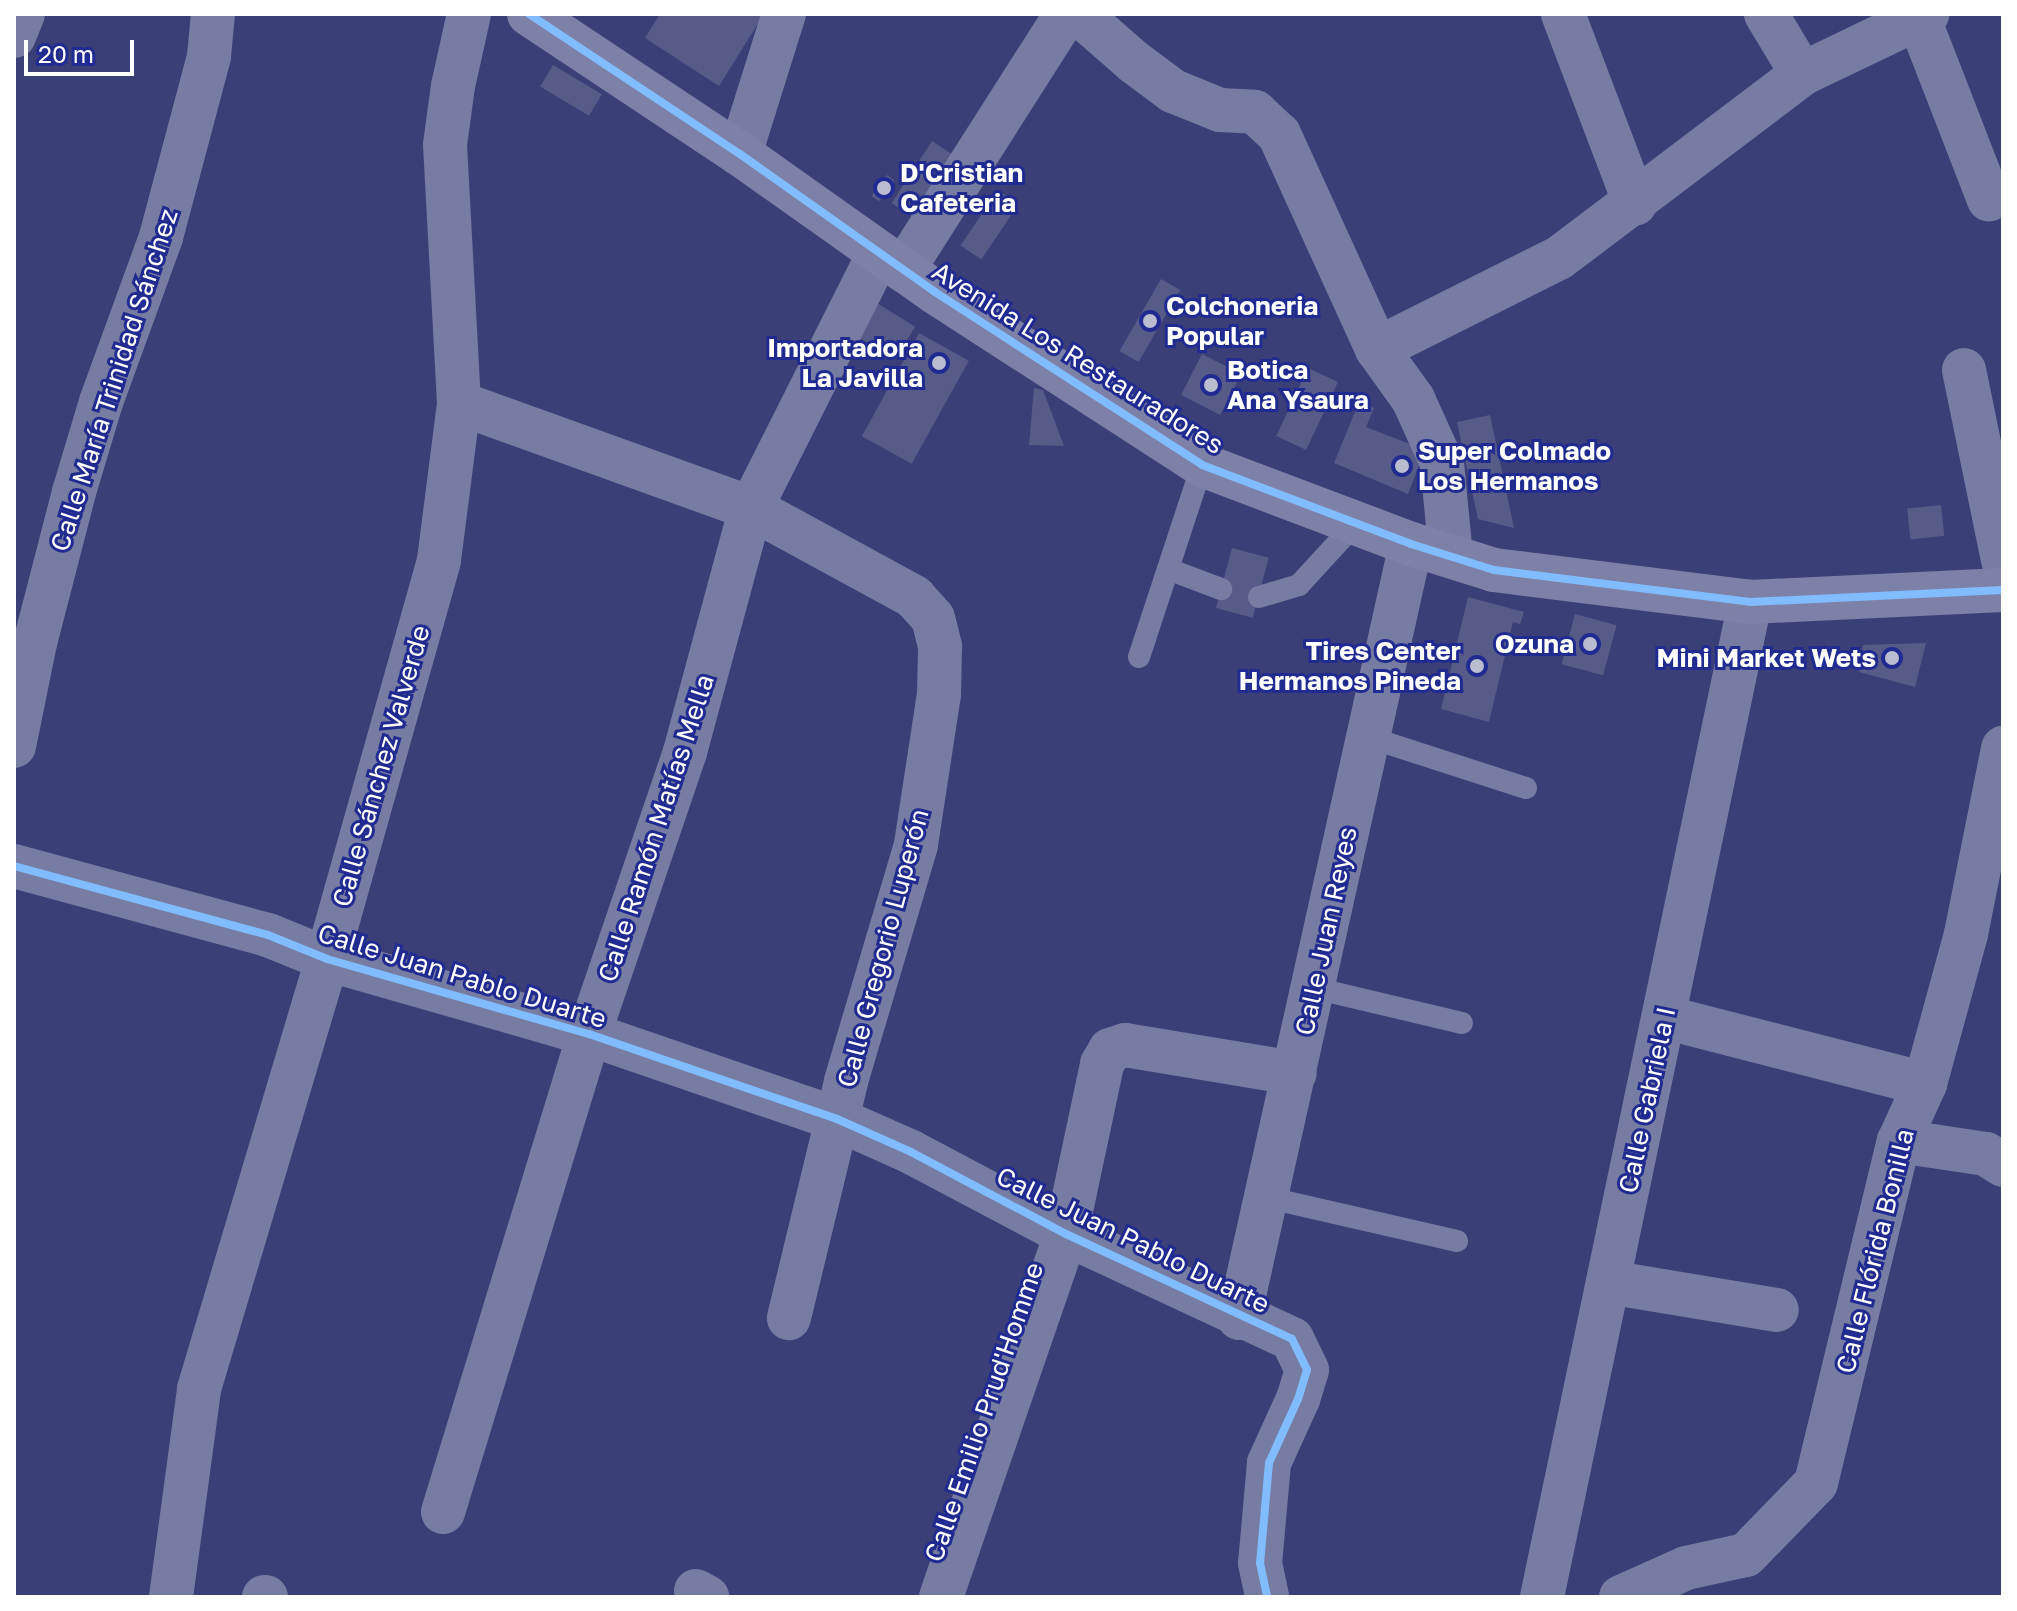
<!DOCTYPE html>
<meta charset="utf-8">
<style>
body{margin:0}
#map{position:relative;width:2017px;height:1611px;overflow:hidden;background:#3a4077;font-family:"Golos Text",sans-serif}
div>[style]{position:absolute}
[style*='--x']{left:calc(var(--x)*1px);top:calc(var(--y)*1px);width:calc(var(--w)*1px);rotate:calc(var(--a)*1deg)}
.building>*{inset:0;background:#565b88;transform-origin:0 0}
.lane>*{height:22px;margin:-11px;padding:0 11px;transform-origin:11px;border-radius:11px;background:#767ca2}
.street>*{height:44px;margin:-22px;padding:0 22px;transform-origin:22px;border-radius:22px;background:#767ca2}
.secondary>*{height:44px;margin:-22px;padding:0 22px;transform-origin:22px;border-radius:22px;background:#7e81a7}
.cycleway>*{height:8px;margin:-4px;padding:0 4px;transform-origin:4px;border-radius:4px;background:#80bcff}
.dots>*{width:22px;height:22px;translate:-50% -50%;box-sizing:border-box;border:4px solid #202b91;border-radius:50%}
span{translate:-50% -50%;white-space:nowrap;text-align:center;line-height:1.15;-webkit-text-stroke:6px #202b91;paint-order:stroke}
.poi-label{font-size:26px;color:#fff;font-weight:700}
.left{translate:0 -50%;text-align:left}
.right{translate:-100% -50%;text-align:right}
.street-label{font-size:26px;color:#fff}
.frame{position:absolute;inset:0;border:16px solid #fff;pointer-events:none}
.scale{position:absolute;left:24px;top:40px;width:110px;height:36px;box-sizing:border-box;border:4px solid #fff;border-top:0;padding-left:10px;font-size:24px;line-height:28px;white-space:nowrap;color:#fff;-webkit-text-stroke:6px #202b91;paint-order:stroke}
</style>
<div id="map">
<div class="building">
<div style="clip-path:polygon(660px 14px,764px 14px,719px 86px,645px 38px)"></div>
<div style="left:553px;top:65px;width:57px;height:25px;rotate:31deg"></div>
<div style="left:932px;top:141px;width:31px;height:74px;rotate:33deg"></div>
<div style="left:887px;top:175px;width:9px;height:26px;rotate:36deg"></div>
<div style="left:998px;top:190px;width:25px;height:67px;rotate:34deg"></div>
<div style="left:1161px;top:279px;width:22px;height:83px;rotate:30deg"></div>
<div style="left:877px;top:303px;width:45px;height:39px;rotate:32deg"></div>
<div style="left:919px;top:333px;width:57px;height:118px;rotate:29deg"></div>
<div style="left:1202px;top:354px;width:44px;height:46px;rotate:27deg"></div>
<div style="left:1308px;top:368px;width:33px;height:75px;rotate:25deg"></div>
<div style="clip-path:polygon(1034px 388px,1043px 390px,1064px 446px,1029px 445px)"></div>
<div style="clip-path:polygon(1359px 402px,1374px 408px,1366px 427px,1425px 450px,1408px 494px,1334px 463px)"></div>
<div style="clip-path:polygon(1490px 415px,1514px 528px,1478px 519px,1457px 422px)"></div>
<div style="left:1941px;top:505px;width:31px;height:34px;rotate:84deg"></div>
<div style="left:1232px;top:548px;width:38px;height:62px;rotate:15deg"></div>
<div style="clip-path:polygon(1468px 597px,1524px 612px,1520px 624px,1513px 622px,1489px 722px,1441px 709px)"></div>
<div style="left:1575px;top:614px;width:43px;height:52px;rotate:15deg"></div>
<div style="clip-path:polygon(1926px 643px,1915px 687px,1859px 672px,1863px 645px)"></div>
</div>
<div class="lane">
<div style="--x:1168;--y:569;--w:57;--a:20.7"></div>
<div style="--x:1259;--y:597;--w:42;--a:-16.7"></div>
<div style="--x:1299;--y:585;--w:84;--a:-47.4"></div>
<div style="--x:1139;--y:657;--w:202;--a:-71.8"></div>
<div style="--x:1368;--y:737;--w:166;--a:17.9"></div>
<div style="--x:1314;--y:988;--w:152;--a:13.3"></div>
<div style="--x:1265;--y:1197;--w:197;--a:12.9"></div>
</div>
<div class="street">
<div style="--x:1079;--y:14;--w:73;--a:41.1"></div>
<div style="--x:1134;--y:62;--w:49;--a:36.6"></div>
<div style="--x:1173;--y:91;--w:51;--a:22"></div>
<div style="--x:1220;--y:110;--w:35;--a:3"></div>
<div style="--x:1255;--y:112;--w:33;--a:43"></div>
<div style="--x:1279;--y:134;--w:236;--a:65.5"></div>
<div style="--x:1377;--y:349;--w:62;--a:54.2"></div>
<div style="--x:1413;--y:399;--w:70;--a:65.6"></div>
<div style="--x:1442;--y:463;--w:93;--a:84.5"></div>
<div style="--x:1563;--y:14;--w:203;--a:69.2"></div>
<div style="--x:1766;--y:14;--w:70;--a:59"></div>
<div style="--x:1917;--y:14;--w:199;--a:68.8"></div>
<div style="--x:14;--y:36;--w:24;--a:-68"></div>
<div style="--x:740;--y:154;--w:147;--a:-72.6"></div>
<div style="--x:903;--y:270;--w:303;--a:-57.5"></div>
<div style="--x:1377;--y:349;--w:203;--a:-26.6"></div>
<div style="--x:1559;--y:258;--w:305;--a:-37.1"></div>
<div style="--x:1802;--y:74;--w:139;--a:-25.6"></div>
<div style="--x:1964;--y:370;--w:194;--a:78.4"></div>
<div style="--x:459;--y:403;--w:310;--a:19.8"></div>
<div style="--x:751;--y:508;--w:186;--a:28.6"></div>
<div style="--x:914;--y:597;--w:28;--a:48"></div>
<div style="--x:933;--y:618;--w:30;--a:76"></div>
<div style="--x:940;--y:647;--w:47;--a:91.2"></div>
<div style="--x:939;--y:694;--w:153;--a:98.7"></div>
<div style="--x:916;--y:845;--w:247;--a:106.5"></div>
<div style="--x:846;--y:1082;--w:243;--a:103.6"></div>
<div style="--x:14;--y:746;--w:105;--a:-78.5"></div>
<div style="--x:35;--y:643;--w:156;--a:-75.5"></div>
<div style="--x:74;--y:492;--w:94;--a:-73.3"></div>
<div style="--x:101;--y:402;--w:176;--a:-70"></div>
<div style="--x:161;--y:237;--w:187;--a:-75.1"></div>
<div style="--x:209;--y:56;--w:42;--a:-84.6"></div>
<div style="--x:14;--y:866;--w:263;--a:15.2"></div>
<div style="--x:268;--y:935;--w:64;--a:22.1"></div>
<div style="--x:327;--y:959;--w:273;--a:16"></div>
<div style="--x:589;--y:1034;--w:262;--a:18.9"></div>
<div style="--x:837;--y:1119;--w:81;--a:24"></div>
<div style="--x:911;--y:1152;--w:175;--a:27.9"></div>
<div style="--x:1066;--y:1234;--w:249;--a:24.9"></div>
<div style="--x:1292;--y:1339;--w:34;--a:64"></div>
<div style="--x:1307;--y:1370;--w:30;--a:107"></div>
<div style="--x:1298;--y:1399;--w:70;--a:114.4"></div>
<div style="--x:1269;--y:1463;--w:100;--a:95.1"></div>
<div style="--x:1260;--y:1563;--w:35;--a:78"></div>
<div style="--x:1664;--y:1017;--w:269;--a:14.4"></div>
<div style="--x:1899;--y:1141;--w:88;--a:8.5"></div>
<div style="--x:1986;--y:1154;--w:20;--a:33"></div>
<div style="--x:1608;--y:1282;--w:171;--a:9.4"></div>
<div style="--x:1239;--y:1318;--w:793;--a:-77.47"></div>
<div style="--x:443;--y:1512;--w:500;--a:-73"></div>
<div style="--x:589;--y:1034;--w:298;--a:-71.2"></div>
<div style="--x:685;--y:752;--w:253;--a:-74.9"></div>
<div style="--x:751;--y:508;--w:285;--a:-63.3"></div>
<div style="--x:696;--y:1591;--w:13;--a:29"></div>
<div style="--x:171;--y:1597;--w:210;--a:-82.3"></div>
<div style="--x:199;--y:1389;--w:449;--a:-73.4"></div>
<div style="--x:327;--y:959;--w:414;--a:-74.3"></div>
<div style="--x:439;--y:560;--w:158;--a:-82.7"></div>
<div style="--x:459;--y:403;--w:258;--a:-93.1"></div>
<div style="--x:445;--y:145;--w:60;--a:-82.3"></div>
<div style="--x:453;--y:86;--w:74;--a:-77.5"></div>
<div style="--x:264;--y:1597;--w:2;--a:0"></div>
<div style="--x:941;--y:1597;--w:384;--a:-71"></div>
<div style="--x:1066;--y:1234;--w:174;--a:-78"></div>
<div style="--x:1102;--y:1064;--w:16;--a:-60"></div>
<div style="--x:1110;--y:1050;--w:16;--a:-18"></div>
<div style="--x:1125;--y:1045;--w:172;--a:9.4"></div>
<div style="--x:1542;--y:1597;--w:1017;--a:-78.19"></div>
<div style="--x:1621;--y:1597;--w:71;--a:-24"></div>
<div style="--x:1686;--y:1568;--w:61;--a:-12.2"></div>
<div style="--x:1746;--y:1555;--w:100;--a:-45.8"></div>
<div style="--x:1816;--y:1483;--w:352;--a:-76.4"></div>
<div style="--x:1899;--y:1141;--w:63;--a:-65.5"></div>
<div style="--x:1925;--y:1084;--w:156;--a:-74.7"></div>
<div style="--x:1966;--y:934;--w:190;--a:-78.7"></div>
</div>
<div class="secondary">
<div style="--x:529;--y:14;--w:253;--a:33.6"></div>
<div style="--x:740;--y:154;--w:239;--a:35.3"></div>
<div style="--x:935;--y:292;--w:318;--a:32.9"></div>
<div style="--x:1202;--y:465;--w:223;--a:20.7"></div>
<div style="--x:1411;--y:544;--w:87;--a:17.4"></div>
<div style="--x:1494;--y:570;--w:258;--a:7.1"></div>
<div style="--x:1750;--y:602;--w:253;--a:-2.7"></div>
</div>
<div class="cycleway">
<div style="--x:529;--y:14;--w:253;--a:33.6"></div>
<div style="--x:740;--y:154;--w:239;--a:35.3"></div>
<div style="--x:935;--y:292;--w:318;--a:32.9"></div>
<div style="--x:1202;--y:465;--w:223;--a:20.7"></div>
<div style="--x:1411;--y:544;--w:87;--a:17.4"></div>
<div style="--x:1494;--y:570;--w:258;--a:7.1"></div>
<div style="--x:1750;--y:602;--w:253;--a:-2.7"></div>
<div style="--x:14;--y:866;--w:263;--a:15.2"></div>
<div style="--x:268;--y:935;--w:64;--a:22.1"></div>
<div style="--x:327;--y:959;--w:273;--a:16"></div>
<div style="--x:589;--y:1034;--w:262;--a:18.9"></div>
<div style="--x:837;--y:1119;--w:81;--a:24"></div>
<div style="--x:911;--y:1152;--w:175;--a:27.9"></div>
<div style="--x:1066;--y:1234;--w:249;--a:24.9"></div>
<div style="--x:1292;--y:1339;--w:34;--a:64"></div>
<div style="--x:1307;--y:1370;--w:30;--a:107"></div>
<div style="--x:1298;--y:1399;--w:70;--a:114.4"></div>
<div style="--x:1269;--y:1463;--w:100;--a:95.1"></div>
<div style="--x:1260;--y:1563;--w:35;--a:78"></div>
</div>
<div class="dots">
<div style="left:884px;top:188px;background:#babccf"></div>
<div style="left:1150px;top:321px;background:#babccf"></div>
<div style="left:939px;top:363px;background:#babccf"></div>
<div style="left:1211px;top:385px;background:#babccf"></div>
<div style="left:1402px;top:466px;background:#babccf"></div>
<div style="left:1590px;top:644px;background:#babccf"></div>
<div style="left:1892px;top:658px;background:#babccf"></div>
<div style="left:1477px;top:666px;background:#babccf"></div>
</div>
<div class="poi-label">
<span class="left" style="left:900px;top:188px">D'Cristian<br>Cafeteria</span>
<span class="left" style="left:1166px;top:321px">Colchoneria<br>Popular</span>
<span class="right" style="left:923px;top:363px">Importadora<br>La Javilla</span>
<span class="left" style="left:1227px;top:385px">Botica<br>Ana Ysaura</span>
<span class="left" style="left:1418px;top:466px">Super Colmado<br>Los Hermanos</span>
<span class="right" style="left:1574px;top:644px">Ozuna</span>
<span class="right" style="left:1461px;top:666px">Tires Center<br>Hermanos Pineda</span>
<span class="right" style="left:1876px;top:658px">Mini Market Wets</span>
</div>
<div class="street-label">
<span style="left:1078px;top:358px;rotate:32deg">Avenida Los Restauradores</span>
<span style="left:114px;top:380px;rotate:-72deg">Calle María Trinidad Sánchez</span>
<span style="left:381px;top:766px;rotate:-74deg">Calle Sánchez Valverde</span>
<span style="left:656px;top:828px;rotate:-72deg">Calle Ramón Matías Mella</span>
<span style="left:1326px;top:931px;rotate:-78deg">Calle Juan Reyes</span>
<span style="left:883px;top:948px;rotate:-75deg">Calle Gregorio Luperón</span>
<span style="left:462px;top:976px;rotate:17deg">Calle Juan Pablo Duarte</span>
<span style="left:1647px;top:1100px;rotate:-78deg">Calle Gabriela I</span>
<span style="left:1133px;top:1240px;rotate:26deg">Calle Juan Pablo Duarte</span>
<span style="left:1875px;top:1251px;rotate:-76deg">Calle Flórida Bonilla</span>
<span style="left:984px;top:1412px;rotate:-71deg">Calle Emilio Prud'Homme</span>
</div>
<div class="frame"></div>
<div class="scale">20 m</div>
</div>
